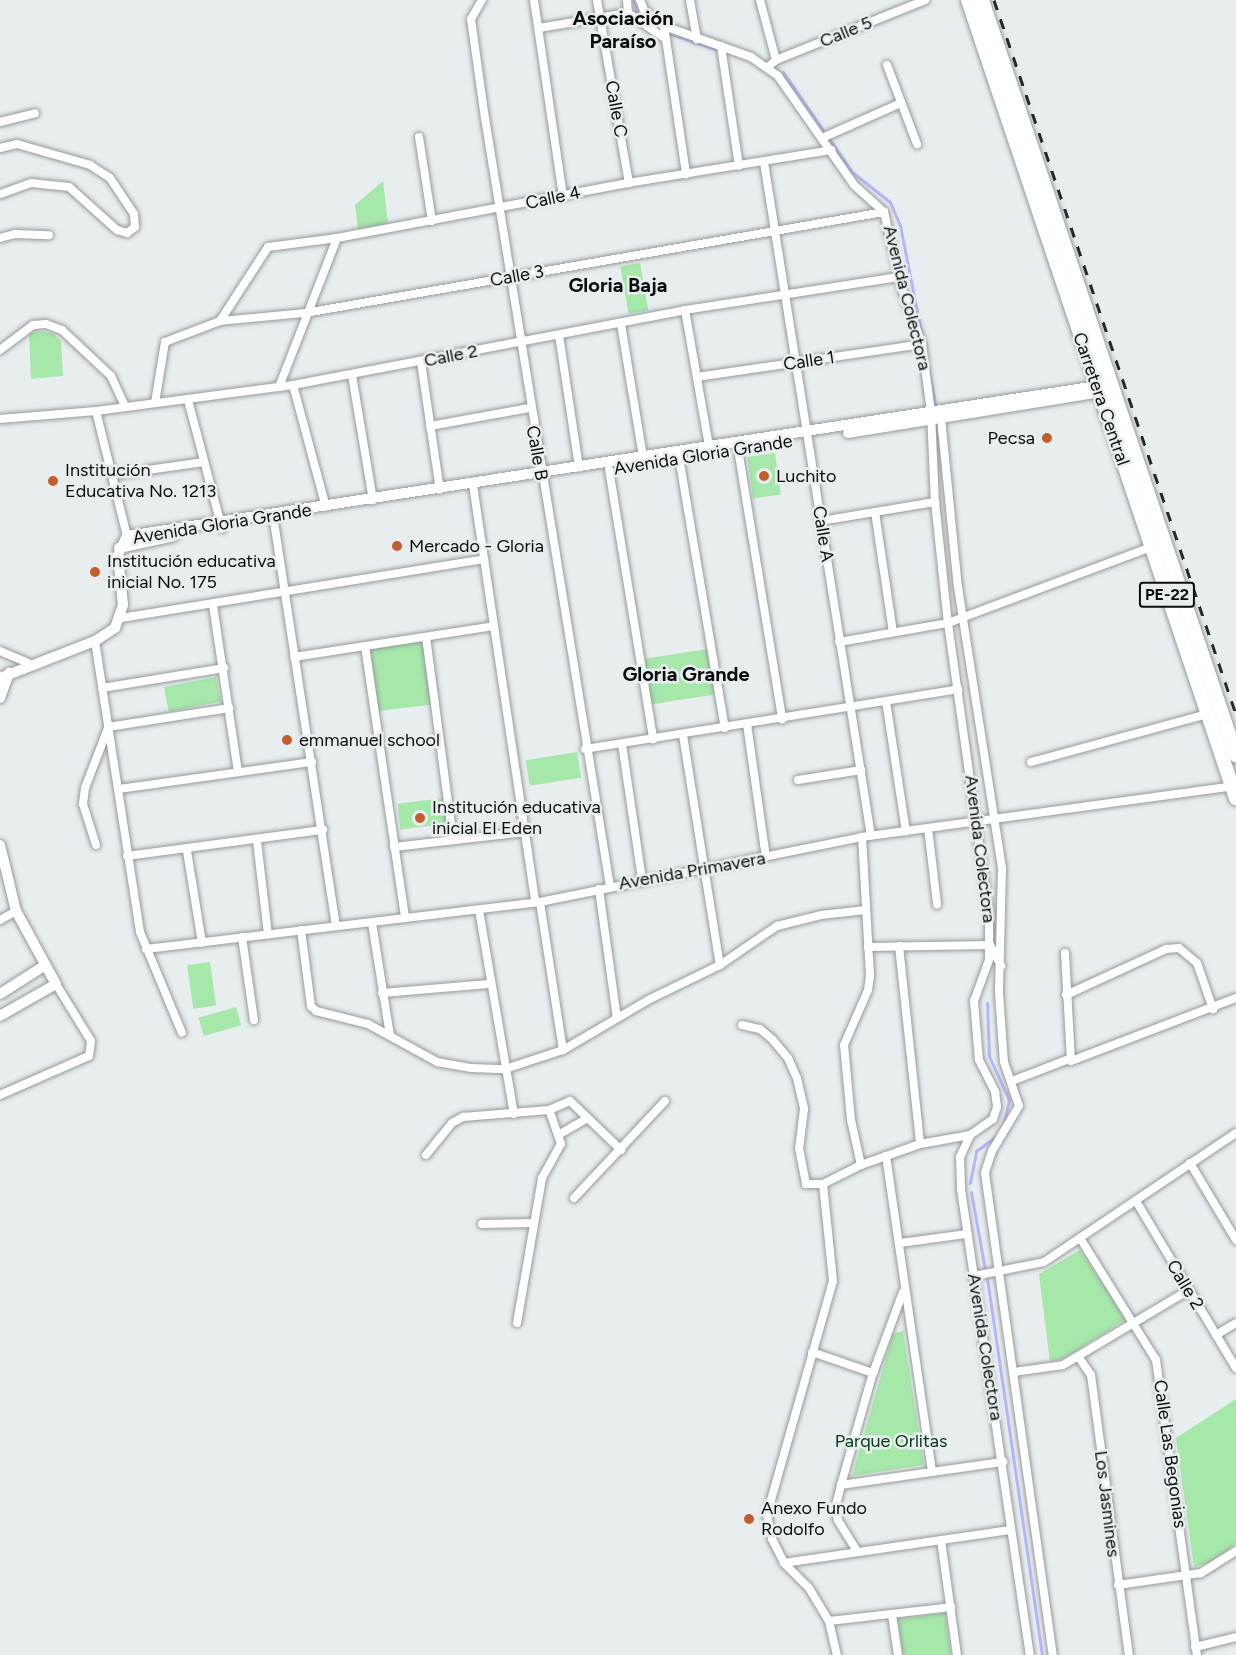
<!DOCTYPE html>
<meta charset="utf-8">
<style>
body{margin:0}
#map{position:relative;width:1236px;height:1655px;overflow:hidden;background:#e8eeef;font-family:Figtree,sans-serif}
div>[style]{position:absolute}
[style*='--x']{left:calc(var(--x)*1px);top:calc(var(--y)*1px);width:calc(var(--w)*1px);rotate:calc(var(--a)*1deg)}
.green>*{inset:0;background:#a6e7aa;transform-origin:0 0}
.stream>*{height:3px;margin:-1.5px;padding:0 1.5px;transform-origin:1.5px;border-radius:1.5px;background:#b4b6f8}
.roads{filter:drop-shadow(0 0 2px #959a9b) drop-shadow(0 0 2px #959a9b)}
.street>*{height:8px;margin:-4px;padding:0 4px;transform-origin:4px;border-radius:4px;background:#fff}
.secondary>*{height:10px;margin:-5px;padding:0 5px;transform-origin:5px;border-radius:5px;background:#fff}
.highway>*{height:14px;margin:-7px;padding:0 7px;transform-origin:7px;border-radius:7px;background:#fff}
.rail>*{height:3px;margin-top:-1.5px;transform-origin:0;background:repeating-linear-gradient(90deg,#262829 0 10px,transparent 0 20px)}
.dots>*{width:16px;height:16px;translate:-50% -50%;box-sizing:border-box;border:3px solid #e8eeef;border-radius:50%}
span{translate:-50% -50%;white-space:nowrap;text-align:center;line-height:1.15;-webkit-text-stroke:5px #e8eeef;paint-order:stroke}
.shield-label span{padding:2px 4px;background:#e8eeef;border:2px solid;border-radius:4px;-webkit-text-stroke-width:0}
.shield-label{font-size:16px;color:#0c0e0e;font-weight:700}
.street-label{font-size:18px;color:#0c0e0e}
.poi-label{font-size:18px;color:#0c0e0e}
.right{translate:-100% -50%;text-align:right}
.left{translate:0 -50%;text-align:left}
.park-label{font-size:18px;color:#02390f}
.neighbourhood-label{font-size:20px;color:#0c0e0e;font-weight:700}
</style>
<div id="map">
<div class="green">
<div style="clip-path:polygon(383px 181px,388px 224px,358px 229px,355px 205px)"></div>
<div style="left:640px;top:263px;width:48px;height:20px;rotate:80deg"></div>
<div style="clip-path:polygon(38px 331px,53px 333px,61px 341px,63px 376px,31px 379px,29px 334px)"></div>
<div style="left:775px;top:453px;width:42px;height:28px;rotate:82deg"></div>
<div style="left:424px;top:640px;width:65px;height:54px;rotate:83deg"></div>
<div style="left:707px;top:649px;width:46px;height:63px;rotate:81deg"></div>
<div style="left:216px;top:677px;width:25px;height:53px;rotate:79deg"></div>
<div style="left:577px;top:752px;width:26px;height:52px;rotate:81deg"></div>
<div style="left:444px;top:798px;width:26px;height:47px;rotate:83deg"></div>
<div style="left:210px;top:962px;width:44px;height:23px;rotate:82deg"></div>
<div style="left:236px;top:1007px;width:19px;height:39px;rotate:74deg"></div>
<div style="clip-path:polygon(1080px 1250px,1126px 1319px,1065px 1358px,1050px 1362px,1039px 1274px)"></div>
<div style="clip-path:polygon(903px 1331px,924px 1465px,852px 1476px,893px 1334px)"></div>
<div style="clip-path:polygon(1236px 1399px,1236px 1544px,1210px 1562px,1194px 1567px,1176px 1438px)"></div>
<div style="clip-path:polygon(945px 1613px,951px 1655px,903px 1655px,898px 1619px)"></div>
</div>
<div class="stream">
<div style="--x:633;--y:0;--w:19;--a:72"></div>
<div style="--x:668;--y:33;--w:56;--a:18.8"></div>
<div style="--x:783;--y:72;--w:121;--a:55.4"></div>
<div style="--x:852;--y:172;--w:48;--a:38.3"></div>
<div style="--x:890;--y:202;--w:25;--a:67"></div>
<div style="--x:900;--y:225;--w:187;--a:78.9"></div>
<div style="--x:987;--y:1003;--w:53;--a:87.8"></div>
<div style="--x:989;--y:1056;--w:48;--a:65.6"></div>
<div style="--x:1009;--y:1100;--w:27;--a:103"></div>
<div style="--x:970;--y:1183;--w:33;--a:-79"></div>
<div style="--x:976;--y:1151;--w:29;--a:-36"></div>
<div style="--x:971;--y:1192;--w:79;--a:79.8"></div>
<div style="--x:987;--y:1278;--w:381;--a:81.7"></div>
</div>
<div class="roads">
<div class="street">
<div style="--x:482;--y:0;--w:22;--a:120"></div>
<div style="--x:471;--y:19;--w:100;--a:82"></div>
<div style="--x:485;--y:118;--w:778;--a:80.76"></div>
<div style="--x:534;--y:0;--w:198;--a:81.6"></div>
<div style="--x:597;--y:0;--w:186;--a:80.1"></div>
<div style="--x:627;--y:0;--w:13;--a:86"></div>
<div style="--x:628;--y:13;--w:46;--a:34.4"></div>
<div style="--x:640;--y:0;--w:11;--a:68"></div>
<div style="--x:644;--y:10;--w:26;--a:39"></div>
<div style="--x:664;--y:26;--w:92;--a:19.6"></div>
<div style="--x:751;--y:57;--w:33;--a:35"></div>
<div style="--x:778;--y:76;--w:133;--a:55.1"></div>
<div style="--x:854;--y:185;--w:40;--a:42"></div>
<div style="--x:884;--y:212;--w:79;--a:76.8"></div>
<div style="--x:902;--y:289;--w:59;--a:70"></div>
<div style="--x:922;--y:344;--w:69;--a:82.5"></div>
<div style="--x:931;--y:412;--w:90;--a:87.5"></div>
<div style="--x:935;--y:502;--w:122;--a:83.9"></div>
<div style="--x:948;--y:623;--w:295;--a:82"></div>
<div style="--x:989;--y:915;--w:45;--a:90"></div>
<div style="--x:989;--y:960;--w:44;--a:110.1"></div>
<div style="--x:974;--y:1001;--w:59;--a:85.2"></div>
<div style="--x:979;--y:1060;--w:36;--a:63"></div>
<div style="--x:995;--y:1092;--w:15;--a:82"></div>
<div style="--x:997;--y:1107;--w:13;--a:108"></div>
<div style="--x:993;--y:1119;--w:28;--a:145"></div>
<div style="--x:970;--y:1135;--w:24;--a:114"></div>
<div style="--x:960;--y:1157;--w:32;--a:88"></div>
<div style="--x:961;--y:1189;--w:471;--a:81.6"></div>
<div style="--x:690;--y:0;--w:40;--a:80"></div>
<div style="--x:760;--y:0;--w:62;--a:75.1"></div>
<div style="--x:664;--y:26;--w:150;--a:81.5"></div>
<div style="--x:539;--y:28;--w:90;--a:-9.6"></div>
<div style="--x:721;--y:46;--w:121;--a:81.5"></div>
<div style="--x:887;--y:65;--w:85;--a:69.2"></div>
<div style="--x:768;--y:67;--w:11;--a:-41"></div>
<div style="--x:776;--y:60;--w:161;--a:-21.9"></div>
<div style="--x:0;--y:122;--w:36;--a:-14"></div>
<div style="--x:419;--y:137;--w:85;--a:81.2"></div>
<div style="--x:822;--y:138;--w:86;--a:-23.9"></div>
<div style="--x:0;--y:148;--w:17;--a:-13"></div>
<div style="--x:17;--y:144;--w:76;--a:16"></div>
<div style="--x:90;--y:165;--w:24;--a:33"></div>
<div style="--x:110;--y:178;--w:43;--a:56.3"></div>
<div style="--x:134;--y:214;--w:13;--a:86"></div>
<div style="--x:135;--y:227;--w:10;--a:143"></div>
<div style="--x:127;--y:233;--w:10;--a:-163"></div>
<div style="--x:117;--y:230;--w:64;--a:-138.1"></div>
<div style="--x:69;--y:187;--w:38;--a:-174"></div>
<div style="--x:31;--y:183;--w:33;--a:160"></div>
<div style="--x:764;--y:162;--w:682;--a:80.98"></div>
<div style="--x:0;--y:238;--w:16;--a:-15"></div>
<div style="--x:15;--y:234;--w:34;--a:2"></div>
<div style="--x:685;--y:310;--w:138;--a:80"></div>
<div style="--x:220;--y:321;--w:85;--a:-5.4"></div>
<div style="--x:305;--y:313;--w:588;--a:-9.9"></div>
<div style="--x:621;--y:324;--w:135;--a:80.6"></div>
<div style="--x:559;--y:335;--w:134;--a:81.4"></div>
<div style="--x:0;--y:350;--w:41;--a:-37.1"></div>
<div style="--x:33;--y:325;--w:13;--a:-4"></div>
<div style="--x:46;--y:324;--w:17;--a:21"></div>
<div style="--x:62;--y:330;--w:67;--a:43.2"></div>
<div style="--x:111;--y:376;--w:33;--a:65"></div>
<div style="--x:421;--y:362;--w:129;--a:81.6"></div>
<div style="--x:352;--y:375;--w:127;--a:80.5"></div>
<div style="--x:697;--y:377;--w:227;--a:-8.3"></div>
<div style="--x:293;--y:385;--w:126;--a:74.9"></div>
<div style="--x:279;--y:387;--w:160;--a:-68.7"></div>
<div style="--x:188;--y:400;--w:133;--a:75.2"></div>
<div style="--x:155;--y:403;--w:62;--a:-80.7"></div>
<div style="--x:165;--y:342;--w:59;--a:-20.9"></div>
<div style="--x:220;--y:321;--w:88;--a:-57"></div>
<div style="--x:268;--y:247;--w:70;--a:-7.4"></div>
<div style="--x:337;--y:238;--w:296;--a:-10.7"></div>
<div style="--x:628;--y:183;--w:206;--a:-9.2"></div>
<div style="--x:96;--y:411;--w:129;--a:76.1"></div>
<div style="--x:941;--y:418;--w:170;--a:84.3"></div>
<div style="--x:958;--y:587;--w:284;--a:81.1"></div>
<div style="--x:1002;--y:868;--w:125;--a:91.4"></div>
<div style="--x:999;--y:993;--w:69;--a:85.9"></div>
<div style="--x:1004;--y:1062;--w:46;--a:71.2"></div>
<div style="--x:1019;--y:1106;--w:52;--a:121"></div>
<div style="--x:992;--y:1151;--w:23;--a:108"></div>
<div style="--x:985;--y:1173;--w:487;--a:82"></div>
<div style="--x:0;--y:419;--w:96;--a:-4.8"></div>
<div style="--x:96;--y:411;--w:199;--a:-7.5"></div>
<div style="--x:293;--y:385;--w:399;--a:-10.8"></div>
<div style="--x:685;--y:310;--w:217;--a:-8.8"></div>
<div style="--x:430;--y:426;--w:101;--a:-10.3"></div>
<div style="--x:738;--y:449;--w:274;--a:80.7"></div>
<div style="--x:678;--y:451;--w:281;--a:80.4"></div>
<div style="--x:609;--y:469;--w:274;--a:80.7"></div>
<div style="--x:112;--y:475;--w:93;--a:-8"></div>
<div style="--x:473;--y:485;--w:422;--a:81.5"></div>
<div style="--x:875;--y:512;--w:121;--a:81.5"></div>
<div style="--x:273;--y:515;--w:416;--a:81.3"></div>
<div style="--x:821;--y:521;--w:116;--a:-9.5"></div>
<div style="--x:213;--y:605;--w:169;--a:81.5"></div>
<div style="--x:121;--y:618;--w:368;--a:-9.2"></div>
<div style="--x:426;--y:637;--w:205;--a:82.4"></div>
<div style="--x:95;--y:641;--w:294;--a:81.2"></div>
<div style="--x:140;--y:932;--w:109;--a:67.4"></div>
<div style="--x:839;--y:642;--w:111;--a:-9.9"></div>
<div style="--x:948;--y:623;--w:217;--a:-20.5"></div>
<div style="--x:365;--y:646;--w:275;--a:81.6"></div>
<div style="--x:0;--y:651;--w:33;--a:23"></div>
<div style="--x:294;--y:657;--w:202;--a:-8.8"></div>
<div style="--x:102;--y:688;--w:124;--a:-9.3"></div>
<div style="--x:886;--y:701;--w:132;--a:81.3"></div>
<div style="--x:747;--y:724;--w:134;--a:81.9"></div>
<div style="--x:108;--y:727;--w:123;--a:-8.9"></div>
<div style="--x:683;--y:735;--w:233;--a:80.9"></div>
<div style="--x:622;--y:744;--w:137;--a:81.6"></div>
<div style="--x:585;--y:749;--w:378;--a:-9.1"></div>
<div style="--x:1031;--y:762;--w:183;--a:-15.2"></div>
<div style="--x:798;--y:780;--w:64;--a:-9"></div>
<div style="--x:119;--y:789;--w:195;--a:-8"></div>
<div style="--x:928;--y:828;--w:77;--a:83.2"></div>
<div style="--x:257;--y:841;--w:94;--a:83.3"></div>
<div style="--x:96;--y:845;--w:43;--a:-107.6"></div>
<div style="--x:83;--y:804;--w:16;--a:-83"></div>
<div style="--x:85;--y:788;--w:64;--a:-69"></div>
<div style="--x:394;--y:847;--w:132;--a:-6.5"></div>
<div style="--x:187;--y:851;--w:93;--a:80.7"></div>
<div style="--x:127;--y:856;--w:198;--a:-7.6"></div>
<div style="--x:599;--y:889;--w:130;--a:82.1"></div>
<div style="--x:540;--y:902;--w:150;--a:81.2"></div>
<div style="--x:479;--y:910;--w:207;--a:80.3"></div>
<div style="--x:0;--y:920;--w:18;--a:-29"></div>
<div style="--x:372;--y:923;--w:114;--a:80.9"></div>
<div style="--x:301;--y:930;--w:77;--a:82.5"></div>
<div style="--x:311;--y:1006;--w:7;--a:45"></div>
<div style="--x:316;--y:1011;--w:54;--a:14"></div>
<div style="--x:368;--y:1024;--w:79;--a:28.8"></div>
<div style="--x:437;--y:1062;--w:35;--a:10"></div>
<div style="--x:471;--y:1068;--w:34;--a:2"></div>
<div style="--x:505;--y:1069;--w:61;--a:-18.1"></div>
<div style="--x:563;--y:1050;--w:101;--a:-30.4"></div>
<div style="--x:650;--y:999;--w:78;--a:-25.9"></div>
<div style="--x:720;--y:965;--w:69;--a:-34.4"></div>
<div style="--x:777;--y:926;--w:45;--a:-14"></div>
<div style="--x:821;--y:915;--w:45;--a:-6.3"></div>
<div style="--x:242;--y:937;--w:84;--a:81.8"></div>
<div style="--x:899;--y:946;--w:199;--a:83.9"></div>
<div style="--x:868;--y:947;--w:122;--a:-0.9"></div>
<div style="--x:990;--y:945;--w:24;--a:62"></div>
<div style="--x:146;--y:949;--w:397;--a:-6.8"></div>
<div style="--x:540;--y:902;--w:328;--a:-11.4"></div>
<div style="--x:862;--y:837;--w:374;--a:-7.8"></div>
<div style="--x:1065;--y:953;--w:108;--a:86.8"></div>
<div style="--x:1071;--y:1061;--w:177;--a:-20.9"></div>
<div style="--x:382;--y:993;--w:107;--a:-4.8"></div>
<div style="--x:1066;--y:995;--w:110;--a:-24.7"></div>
<div style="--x:1166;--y:949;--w:13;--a:-4"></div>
<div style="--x:1179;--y:948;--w:23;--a:40"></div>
<div style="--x:1197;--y:963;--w:49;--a:70.8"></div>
<div style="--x:742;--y:1025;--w:18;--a:13"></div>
<div style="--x:760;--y:1029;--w:16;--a:40"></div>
<div style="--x:772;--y:1039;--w:25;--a:50"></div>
<div style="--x:788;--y:1058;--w:22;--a:66"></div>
<div style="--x:797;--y:1078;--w:32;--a:77"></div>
<div style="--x:804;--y:1109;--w:39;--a:97"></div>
<div style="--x:799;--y:1148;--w:37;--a:79"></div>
<div style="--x:806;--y:1184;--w:17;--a:0"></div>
<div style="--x:823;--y:1184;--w:42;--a:-26.6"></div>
<div style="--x:861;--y:1165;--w:63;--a:-19.6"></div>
<div style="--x:920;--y:1144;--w:51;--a:-10.2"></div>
<div style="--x:1012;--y:1081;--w:61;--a:-21.1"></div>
<div style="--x:0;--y:1095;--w:97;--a:-23.7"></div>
<div style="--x:89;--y:1056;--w:15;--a:-82"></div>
<div style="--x:91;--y:1041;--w:67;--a:-121.6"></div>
<div style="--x:560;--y:1134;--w:32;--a:-30"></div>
<div style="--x:426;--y:1155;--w:41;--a:-50.9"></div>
<div style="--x:452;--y:1123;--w:13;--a:-29"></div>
<div style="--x:463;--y:1117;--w:86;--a:-4.7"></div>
<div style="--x:549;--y:1110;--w:23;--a:-23"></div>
<div style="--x:570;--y:1101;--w:71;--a:43.9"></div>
<div style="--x:886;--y:1156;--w:319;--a:81.7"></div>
<div style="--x:1190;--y:1163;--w:90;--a:59.1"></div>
<div style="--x:861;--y:1165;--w:46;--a:-102.5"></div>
<div style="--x:851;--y:1120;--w:75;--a:-95.3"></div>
<div style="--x:844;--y:1045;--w:60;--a:-66.4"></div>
<div style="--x:868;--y:990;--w:15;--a:-82"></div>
<div style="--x:870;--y:975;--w:138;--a:-93.3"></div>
<div style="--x:823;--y:1184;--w:98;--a:84.1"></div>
<div style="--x:833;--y:1281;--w:243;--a:105.8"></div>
<div style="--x:767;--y:1515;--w:25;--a:78"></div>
<div style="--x:772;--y:1539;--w:27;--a:63"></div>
<div style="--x:784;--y:1563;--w:35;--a:45"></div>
<div style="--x:809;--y:1588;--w:39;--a:59"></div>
<div style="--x:829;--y:1621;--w:35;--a:77"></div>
<div style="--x:574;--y:1198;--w:133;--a:-46.8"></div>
<div style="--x:1136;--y:1201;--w:195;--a:59.1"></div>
<div style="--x:482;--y:1224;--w:52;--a:-1.1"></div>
<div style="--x:1080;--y:1238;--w:144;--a:58.1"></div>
<div style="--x:1156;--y:1360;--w:298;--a:82.1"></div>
<div style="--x:900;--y:1243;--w:68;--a:-7.7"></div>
<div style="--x:974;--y:1276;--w:71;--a:-11.3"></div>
<div style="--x:1044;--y:1262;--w:231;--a:-33.9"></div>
<div style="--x:517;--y:1323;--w:147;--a:-80.2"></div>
<div style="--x:542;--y:1178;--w:39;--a:-61"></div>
<div style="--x:561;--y:1144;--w:36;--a:-109"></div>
<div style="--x:1216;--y:1335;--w:23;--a:-31"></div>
<div style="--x:812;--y:1352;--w:65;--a:19"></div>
<div style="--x:1078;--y:1356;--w:23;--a:56"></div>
<div style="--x:1091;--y:1375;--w:283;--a:82.3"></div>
<div style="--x:1014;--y:1372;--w:49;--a:-8.1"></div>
<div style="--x:1063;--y:1365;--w:144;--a:-30.8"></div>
<div style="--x:841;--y:1485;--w:116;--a:-74.1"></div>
<div style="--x:873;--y:1373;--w:86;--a:-69.7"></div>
<div style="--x:941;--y:1540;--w:116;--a:82.1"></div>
<div style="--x:857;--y:1551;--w:36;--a:-122"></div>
<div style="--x:838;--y:1520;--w:11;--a:-105"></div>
<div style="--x:835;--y:1509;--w:25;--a:-76"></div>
<div style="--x:841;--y:1485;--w:164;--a:-8.1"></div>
<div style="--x:784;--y:1563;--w:228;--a:-8.3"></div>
<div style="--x:1118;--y:1585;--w:84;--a:-8.2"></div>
<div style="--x:1201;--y:1573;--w:41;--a:-32.2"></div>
<div style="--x:892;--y:1615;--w:40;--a:81.5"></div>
<div style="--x:829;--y:1621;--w:123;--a:-6.5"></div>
<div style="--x:1195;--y:1647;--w:42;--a:-13.7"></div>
</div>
<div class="secondary">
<div style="--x:848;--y:433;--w:257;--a:-9.2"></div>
<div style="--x:119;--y:548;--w:56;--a:-12.3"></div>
<div style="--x:0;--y:678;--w:102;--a:-21.3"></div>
<div style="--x:95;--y:641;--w:24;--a:-33"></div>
<div style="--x:115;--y:628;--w:24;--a:-71"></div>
<div style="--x:123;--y:605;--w:50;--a:-95.7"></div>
<div style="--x:118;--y:555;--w:21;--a:-65"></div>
<div style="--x:127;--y:536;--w:989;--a:-8.79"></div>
<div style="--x:0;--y:698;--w:27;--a:-70"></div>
<div style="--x:0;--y:845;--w:68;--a:76.4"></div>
<div style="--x:16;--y:911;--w:83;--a:61.3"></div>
<div style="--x:56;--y:984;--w:64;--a:150.3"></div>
<div style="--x:0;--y:994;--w:52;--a:-32.5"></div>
</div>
<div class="highway">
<div style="--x:968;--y:0;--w:842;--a:71.44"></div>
<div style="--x:982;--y:0;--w:797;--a:71.41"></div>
</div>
</div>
<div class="rail">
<div style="--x:994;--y:0;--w:754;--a:71.28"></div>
</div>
<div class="dots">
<div style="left:1047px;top:438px;background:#c35d2d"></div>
<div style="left:764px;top:476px;background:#c35d2d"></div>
<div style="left:53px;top:481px;background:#c35d2d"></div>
<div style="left:397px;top:546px;background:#c35d2d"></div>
<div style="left:95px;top:572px;background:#c35d2d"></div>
<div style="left:287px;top:740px;background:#c35d2d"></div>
<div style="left:420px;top:818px;background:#c35d2d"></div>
<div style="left:749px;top:1519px;background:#c35d2d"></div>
</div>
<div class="shield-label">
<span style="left:1167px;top:595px">PE-22</span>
</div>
<div class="street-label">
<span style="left:846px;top:32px;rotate:-22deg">Calle 5</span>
<span style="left:616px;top:109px;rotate:80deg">Calle C</span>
<span style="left:553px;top:198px;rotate:-12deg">Calle 4</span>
<span style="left:517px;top:276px;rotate:-10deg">Calle 3</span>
<span style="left:907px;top:298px;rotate:76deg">Avenida Colectora</span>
<span style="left:451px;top:356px;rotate:-11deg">Calle 2</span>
<span style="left:809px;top:361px;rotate:-8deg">Calle 1</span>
<span style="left:1101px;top:399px;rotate:71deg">Carretera Central</span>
<span style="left:537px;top:453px;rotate:80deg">Calle B</span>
<span style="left:703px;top:455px;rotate:-9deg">Avenida Gloria Grande</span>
<span style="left:222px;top:524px;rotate:-9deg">Avenida Gloria Grande</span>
<span style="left:823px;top:534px;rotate:81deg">Calle A</span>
<span style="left:980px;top:849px;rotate:83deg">Avenida Colectora</span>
<span style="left:692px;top:871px;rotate:-10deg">Avenida Primavera</span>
<span style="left:1185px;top:1285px;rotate:59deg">Calle 2</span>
<span style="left:985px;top:1347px;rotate:81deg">Avenida Colectora</span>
<span style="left:1170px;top:1454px;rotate:82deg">Calle Las Begonias</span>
<span style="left:1107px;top:1504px;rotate:83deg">Los Jasmines</span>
</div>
<div class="poi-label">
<span class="right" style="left:1035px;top:438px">Pecsa</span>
<span class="left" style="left:65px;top:481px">Institución<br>Educativa No. 1213</span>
<span class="left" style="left:776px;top:476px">Luchito</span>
<span class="left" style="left:409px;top:546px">Mercado - Gloria</span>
<span class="left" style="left:107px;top:572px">Institución educativa<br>inicial No. 175</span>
<span class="left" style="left:299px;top:740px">emmanuel school</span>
<span class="left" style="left:432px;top:818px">Institución educativa<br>inicial El Eden</span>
<span class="left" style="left:761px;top:1519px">Anexo Fundo<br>Rodolfo</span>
</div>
<div class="park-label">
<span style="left:891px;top:1441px">Parque Orlitas</span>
</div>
<div class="neighbourhood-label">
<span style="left:623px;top:30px">Asociación<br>Paraíso</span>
<span style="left:618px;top:285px">Gloria Baja</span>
<span style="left:686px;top:674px">Gloria Grande</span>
</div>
</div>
